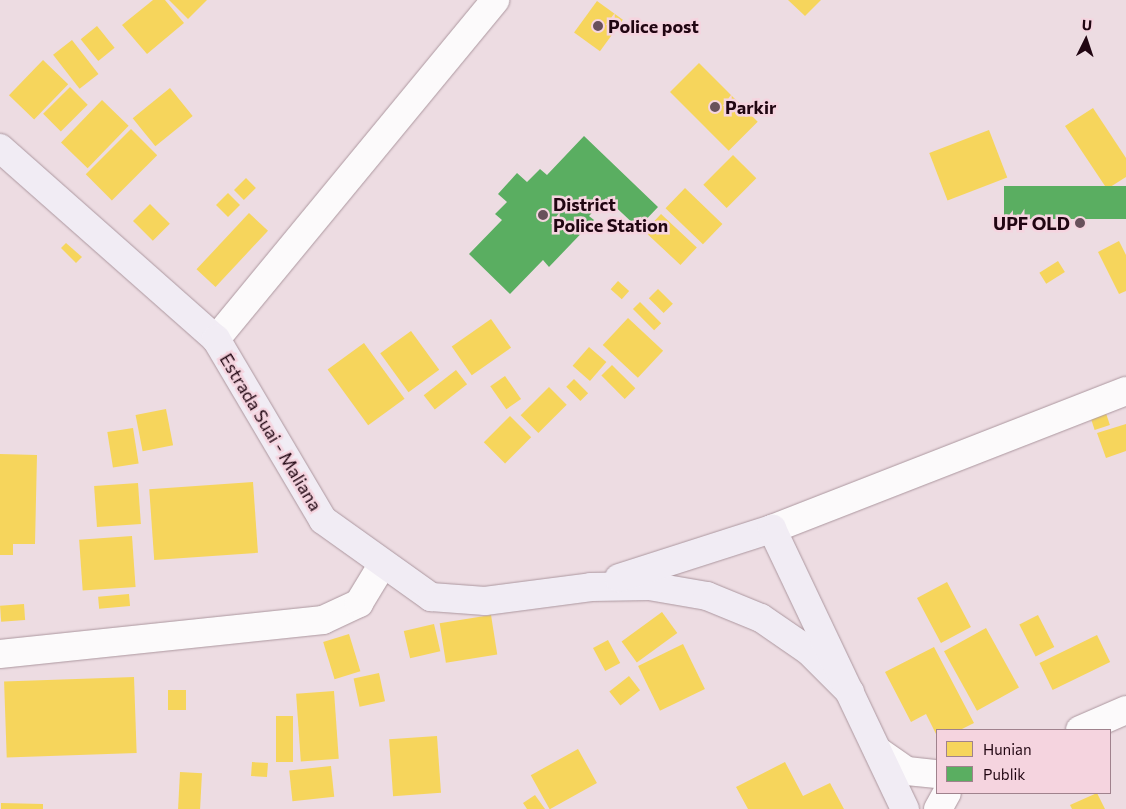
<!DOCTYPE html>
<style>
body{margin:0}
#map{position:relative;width:1126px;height:809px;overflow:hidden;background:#eddce2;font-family:Commissioner,sans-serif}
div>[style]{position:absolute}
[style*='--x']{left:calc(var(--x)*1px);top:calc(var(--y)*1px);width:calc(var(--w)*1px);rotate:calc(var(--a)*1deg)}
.homes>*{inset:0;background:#f6d55c;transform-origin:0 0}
.public>*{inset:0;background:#5aae61;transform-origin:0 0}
.roads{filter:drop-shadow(0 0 1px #ac979f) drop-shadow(0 0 1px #ac979f)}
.minor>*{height:28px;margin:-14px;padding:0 14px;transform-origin:14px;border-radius:14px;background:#fcfafb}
.major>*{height:28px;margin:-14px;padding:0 14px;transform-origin:14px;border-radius:14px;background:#f1ecf4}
.dots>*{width:14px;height:14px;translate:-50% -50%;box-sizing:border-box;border:2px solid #f5d4df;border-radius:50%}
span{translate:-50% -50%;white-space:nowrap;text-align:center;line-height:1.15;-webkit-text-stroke:5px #f5d4df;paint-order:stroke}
.poi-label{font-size:18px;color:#210612;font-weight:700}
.left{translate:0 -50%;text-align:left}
.right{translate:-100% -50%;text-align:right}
.street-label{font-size:18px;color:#210612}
.legend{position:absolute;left:936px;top:729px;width:175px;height:65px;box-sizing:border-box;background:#f5d4df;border:1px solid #a0828d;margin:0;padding:6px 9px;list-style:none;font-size:15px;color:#210612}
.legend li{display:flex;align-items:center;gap:10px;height:25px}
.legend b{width:25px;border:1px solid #a0828d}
.north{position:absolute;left:1061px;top:15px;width:50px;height:50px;-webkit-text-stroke:4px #f5d4df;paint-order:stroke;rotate:4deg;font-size:14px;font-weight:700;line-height:20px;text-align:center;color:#210612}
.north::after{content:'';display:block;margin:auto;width:18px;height:22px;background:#210612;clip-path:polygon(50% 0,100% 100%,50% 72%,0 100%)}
</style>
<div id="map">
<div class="homes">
<div style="clip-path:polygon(153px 0,165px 0,184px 23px,147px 54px,122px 25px)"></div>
<div style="clip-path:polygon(169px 0,207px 0,188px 19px)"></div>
<div style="clip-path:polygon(788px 0,821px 0,805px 16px)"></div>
<div style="left:597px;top:1px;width:32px;height:39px;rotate:36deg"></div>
<div style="left:97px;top:26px;width:28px;height:21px;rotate:51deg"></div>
<div style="left:72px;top:40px;width:43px;height:24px;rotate:52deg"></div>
<div style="left:43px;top:60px;width:35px;height:49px;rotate:44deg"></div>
<div style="left:699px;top:63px;width:83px;height:41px;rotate:45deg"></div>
<div style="left:70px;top:87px;width:25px;height:38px;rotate:45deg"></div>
<div style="left:170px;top:88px;width:36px;height:48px;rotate:51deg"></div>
<div style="left:102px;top:100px;width:37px;height:59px;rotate:44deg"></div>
<div style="clip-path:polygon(1093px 108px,1126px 158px,1126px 177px,1107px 189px,1065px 126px)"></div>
<div style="left:131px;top:129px;width:37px;height:64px;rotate:45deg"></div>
<div style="left:989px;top:130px;width:51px;height:64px;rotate:69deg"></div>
<div style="left:733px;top:155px;width:33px;height:42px;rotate:45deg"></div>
<div style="left:246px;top:178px;width:14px;height:17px;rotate:45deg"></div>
<div style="left:685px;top:188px;width:52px;height:28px;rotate:44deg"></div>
<div style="left:228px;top:193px;width:17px;height:17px;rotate:45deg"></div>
<div style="left:150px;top:204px;width:28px;height:24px;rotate:45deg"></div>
<div style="left:249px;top:213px;width:26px;height:77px;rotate:43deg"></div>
<div style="left:661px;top:214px;width:49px;height:24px;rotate:43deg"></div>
<div style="clip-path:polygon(1119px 241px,1126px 255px,1126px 291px,1119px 294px,1098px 252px)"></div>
<div style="clip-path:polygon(66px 243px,82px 257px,76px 263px,61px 248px)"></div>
<div style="left:1058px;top:261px;width:13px;height:22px;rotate:58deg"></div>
<div style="left:618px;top:281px;width:15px;height:11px;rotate:42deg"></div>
<div style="left:658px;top:289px;width:21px;height:13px;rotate:45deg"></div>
<div style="left:640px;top:302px;width:30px;height:10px;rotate:45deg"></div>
<div style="left:628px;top:318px;width:48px;height:37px;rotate:43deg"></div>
<div style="left:491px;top:319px;width:35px;height:48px;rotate:55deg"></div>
<div style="left:411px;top:331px;width:48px;height:38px;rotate:54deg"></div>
<div style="left:364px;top:343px;width:69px;height:45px;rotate:54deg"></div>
<div style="left:589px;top:347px;width:23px;height:25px;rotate:41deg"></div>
<div style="left:612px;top:365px;width:33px;height:15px;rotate:45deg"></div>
<div style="left:456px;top:370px;width:18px;height:41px;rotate:52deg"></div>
<div style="left:505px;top:376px;width:28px;height:18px;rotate:55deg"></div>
<div style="left:574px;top:379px;width:20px;height:11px;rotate:45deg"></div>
<div style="left:549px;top:387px;width:25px;height:40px;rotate:45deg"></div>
<div style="left:1104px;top:407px;width:19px;height:16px;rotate:72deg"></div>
<div style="left:166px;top:409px;width:37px;height:31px;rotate:79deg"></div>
<div style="left:510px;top:416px;width:30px;height:37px;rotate:45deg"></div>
<div style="clip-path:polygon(1126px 424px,1126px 451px,1106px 458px,1097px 433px)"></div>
<div style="left:133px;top:428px;width:36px;height:26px;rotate:81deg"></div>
<div style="clip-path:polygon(0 454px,37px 455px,35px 544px,13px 544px,13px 555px,0 555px)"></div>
<div style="left:253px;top:482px;width:71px;height:104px;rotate:86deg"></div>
<div style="left:138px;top:483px;width:41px;height:44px;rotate:86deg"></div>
<div style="left:132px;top:536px;width:51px;height:53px;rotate:86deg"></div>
<div style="left:947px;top:582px;width:51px;height:34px;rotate:62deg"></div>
<div style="left:129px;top:594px;width:12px;height:31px;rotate:85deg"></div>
<div style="left:24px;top:604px;width:16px;height:24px;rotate:86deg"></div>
<div style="left:662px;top:612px;width:26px;height:50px;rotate:54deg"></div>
<div style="left:491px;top:615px;width:40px;height:52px;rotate:81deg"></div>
<div style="left:1038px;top:615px;width:36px;height:21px;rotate:63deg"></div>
<div style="left:434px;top:624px;width:28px;height:31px;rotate:77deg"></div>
<div style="left:986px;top:628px;width:68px;height:48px;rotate:61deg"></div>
<div style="left:349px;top:634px;width:39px;height:27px;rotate:73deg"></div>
<div style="left:1097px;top:635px;width:30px;height:64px;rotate:64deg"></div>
<div style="left:608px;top:640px;width:26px;height:17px;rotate:62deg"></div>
<div style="left:683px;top:644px;width:50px;height:50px;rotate:64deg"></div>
<div style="clip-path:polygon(934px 647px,974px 723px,960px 730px,937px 730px,937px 736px,926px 714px,911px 722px,885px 672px)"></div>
<div style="left:379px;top:673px;width:29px;height:26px;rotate:78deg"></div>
<div style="left:629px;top:676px;width:18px;height:25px;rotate:52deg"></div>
<div style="left:134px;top:677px;width:76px;height:130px;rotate:88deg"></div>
<div style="left:168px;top:690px;width:18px;height:20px"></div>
<div style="left:334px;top:691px;width:68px;height:38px;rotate:86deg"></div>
<div style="left:276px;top:716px;width:17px;height:46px"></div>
<div style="left:437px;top:736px;width:57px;height:48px;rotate:86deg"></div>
<div style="left:578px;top:749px;width:39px;height:54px;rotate:61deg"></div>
<div style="left:252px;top:762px;width:16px;height:14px;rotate:4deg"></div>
<div style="clip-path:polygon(785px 762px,803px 796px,830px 783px,844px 809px,748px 809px,736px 787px)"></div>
<div style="left:331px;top:766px;width:31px;height:42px;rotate:84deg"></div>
<div style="left:180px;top:772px;width:22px;height:37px;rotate:3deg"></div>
<div style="clip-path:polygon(1097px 793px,1105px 809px,1072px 809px,1070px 805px)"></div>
<div style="clip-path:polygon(535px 795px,545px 809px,527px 809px,523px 803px)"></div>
<div style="clip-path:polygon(1px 803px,43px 804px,43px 809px,1px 809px)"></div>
</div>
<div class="public">
<div style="clip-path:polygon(584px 136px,658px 207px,638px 228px,606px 198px,589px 216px,594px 220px,549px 267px,543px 260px,510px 294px,469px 254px,502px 220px,495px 214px,507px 202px,498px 194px,517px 173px,527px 182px,540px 169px,547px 175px)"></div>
<div style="left:1126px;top:186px;width:33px;height:122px;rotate:90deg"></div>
</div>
<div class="roads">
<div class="minor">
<div style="--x:216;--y:339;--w:439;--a:-50.5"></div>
<div style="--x:772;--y:529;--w:380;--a:-21.3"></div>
<div style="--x:0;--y:654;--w:325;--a:-6"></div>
<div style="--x:323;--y:620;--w:40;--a:-25"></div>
<div style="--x:359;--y:603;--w:44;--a:-58.8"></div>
<div style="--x:1080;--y:730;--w:50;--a:-23.5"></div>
<div style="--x:878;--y:751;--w:35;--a:35"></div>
<div style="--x:907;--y:771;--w:30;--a:6"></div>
<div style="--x:938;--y:809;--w:18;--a:-61"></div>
</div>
<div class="major">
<div style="--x:0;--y:148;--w:288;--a:41.5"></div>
<div style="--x:216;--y:339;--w:210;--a:59.4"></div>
<div style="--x:323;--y:520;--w:133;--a:35.5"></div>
<div style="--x:431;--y:597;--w:54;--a:4.2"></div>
<div style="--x:485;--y:601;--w:107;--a:-7.5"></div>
<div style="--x:591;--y:587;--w:58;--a:-1"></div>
<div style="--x:649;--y:586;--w:59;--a:9.8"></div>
<div style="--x:707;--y:596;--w:58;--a:22.2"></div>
<div style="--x:761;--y:618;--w:58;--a:34.5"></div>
<div style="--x:809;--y:651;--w:58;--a:45"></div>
<div style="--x:619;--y:578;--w:161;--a:-17.8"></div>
<div style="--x:772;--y:529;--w:310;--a:64.6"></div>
</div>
</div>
<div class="dots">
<div style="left:598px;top:26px;background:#68515b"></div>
<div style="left:715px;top:107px;background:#68515b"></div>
<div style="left:543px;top:215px;background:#68515b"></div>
<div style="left:1080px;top:223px;background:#68515b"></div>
</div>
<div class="poi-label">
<span class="left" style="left:608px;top:26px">Police post</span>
<span class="left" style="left:725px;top:107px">Parkir</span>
<span class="left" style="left:553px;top:215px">District<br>Police Station</span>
<span class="right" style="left:1070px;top:223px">UPF OLD</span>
</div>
<div class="street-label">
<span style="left:271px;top:432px;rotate:59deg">Estrada Suai - Maliana</span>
</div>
<ul class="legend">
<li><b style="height:14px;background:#f6d55c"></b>Hunian</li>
<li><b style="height:14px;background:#5aae61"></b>Publik</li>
</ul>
<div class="north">U</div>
</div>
